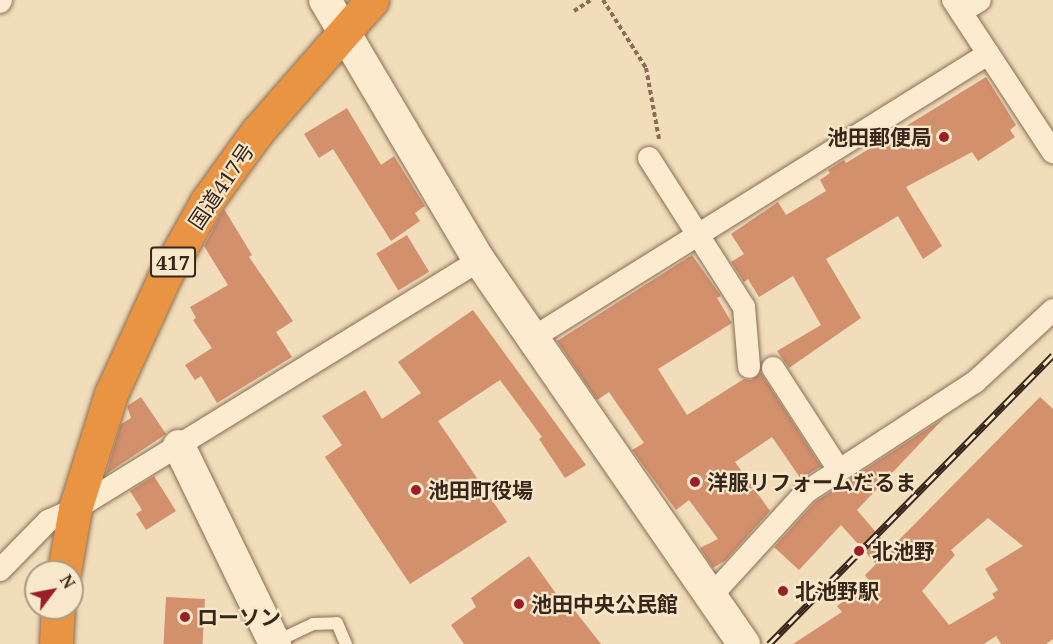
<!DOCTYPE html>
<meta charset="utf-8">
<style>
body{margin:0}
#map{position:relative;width:1053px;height:644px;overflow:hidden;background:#f1ddba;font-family:"Noto Serif","Noto Sans JP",serif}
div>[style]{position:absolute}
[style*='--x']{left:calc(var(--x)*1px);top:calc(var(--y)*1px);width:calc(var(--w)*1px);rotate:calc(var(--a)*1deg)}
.building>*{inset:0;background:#d2906d;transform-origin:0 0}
.path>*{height:4px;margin-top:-2px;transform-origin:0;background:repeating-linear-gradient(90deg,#896c53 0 4.5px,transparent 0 7.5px)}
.roads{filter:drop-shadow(0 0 2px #896c53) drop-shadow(0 0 2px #896c53)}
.lane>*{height:12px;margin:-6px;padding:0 6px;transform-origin:6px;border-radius:6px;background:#fcebce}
.street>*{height:22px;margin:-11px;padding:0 11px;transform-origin:11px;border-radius:11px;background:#fcebce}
.secondary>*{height:32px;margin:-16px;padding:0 16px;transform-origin:16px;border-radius:16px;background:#fcebce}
.highway>*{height:33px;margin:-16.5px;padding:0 16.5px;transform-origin:16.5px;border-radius:16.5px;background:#e99442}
.rail>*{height:7px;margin-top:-3.5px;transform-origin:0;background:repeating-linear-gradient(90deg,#f8e8ca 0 14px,#37261a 0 28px);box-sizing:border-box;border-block:2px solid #37261a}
.dots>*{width:16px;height:16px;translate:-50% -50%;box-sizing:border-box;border:3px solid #f8e8ca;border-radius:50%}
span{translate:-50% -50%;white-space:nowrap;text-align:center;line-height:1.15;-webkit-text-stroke:4.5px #f8e8ca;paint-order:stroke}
.shield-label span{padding:2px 4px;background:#f8e8ca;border:2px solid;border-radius:4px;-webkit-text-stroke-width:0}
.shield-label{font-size:20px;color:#37261a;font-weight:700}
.poi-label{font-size:21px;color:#37261a;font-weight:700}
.right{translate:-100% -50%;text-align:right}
.left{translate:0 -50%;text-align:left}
.street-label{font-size:21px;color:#37261a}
.north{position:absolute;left:24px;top:560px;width:60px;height:60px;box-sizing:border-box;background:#f8e8ca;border:2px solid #ab9a84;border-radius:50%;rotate:58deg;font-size:16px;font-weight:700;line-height:24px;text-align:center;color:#37261a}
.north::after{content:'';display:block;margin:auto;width:21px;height:27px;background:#9c1f28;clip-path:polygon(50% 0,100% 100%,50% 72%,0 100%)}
</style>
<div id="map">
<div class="building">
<div style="clip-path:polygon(986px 77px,1016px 125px,1010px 130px,1015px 137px,978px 161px,972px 152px,906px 187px,942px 246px,923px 259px,898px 216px,826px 259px,861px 318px,789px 368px,777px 351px,821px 325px,793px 276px,759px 297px,748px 279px,744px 282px,731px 262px,744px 254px,731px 234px,778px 202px,786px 215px,826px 191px,820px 180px,830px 173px,828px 170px,844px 160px,846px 163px)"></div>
<div style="clip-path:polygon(347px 108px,381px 165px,394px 156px,425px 206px,415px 213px,420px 221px,391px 241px,333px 149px,319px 158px,304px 134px)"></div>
<div style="clip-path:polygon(224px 209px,252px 255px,249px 257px,293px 321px,276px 332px,292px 357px,217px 403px,201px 376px,195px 380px,185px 365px,212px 348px,193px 320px,196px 318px,190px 307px,228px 285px,204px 246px)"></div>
<div style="left:407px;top:235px;width:43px;height:36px;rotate:59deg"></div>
<div style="clip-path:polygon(692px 255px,721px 296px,717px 298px,732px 323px,658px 369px,687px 415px,744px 379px,751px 380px,761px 373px,821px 466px,801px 479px,772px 437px,735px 462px,770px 511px,726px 560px,713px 568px,700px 548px,718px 539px,689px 500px,676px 510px,632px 450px,644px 443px,609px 392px,597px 400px,557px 341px)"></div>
<div style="clip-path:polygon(473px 310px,586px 465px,565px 478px,539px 439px,542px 437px,500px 380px,438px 421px,507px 522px,410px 584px,325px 457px,342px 445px,322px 416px,365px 390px,382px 419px,421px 393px,398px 362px)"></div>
<div style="clip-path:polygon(141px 397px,166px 434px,106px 474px,121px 424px,131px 418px,127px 406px)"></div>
<div style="clip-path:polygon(evenodd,1040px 397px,1053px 409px,1053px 639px,1046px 644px,1001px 644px,996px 636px,984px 644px,793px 644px,842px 612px,837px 606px,870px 582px,865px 575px,876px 564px,841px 525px,799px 570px,774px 547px,815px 502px,944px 418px,857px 510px,890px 549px,1040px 397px,988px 518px,1023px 546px,985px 569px,998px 590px,992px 594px,995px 598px,949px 625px,922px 591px,955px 555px,951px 550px,988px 518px)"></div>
<div style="clip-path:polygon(154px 476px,176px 511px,146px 530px,136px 514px,142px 510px,130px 491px)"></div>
<div style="clip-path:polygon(529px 556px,570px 613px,575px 611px,601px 644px,464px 644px,451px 625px,476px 607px,471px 598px)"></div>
<div style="left:166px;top:597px;width:39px;height:47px;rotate:3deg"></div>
</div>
<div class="path">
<div style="--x:603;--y:0;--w:80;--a:57.7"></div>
<div style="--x:646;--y:68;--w:72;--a:79.6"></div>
<div style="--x:574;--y:11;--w:20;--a:-33"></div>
</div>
<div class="roads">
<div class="lane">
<div style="--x:275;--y:642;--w:42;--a:-25.3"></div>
<div style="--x:313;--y:624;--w:24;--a:-2"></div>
<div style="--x:337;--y:623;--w:23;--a:67"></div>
</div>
<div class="street">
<div style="--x:953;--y:0;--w:182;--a:56.7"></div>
<div style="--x:0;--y:2;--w:2;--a:-63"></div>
<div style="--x:961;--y:12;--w:22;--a:-32"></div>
<div style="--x:649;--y:158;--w:177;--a:57.5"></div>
<div style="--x:744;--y:307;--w:60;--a:85.2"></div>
<div style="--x:531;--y:339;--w:539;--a:-31.95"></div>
<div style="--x:773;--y:368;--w:121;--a:57.1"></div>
<div style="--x:0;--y:570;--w:69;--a:-45.6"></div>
<div style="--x:48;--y:521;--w:30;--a:-24"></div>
<div style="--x:75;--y:509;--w:475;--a:-31.6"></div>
<div style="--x:711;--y:596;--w:141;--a:-47.6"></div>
<div style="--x:806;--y:492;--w:202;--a:-33.1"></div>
<div style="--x:975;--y:382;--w:106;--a:-42.7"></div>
</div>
<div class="secondary">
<div style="--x:325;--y:0;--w:302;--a:59.4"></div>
<div style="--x:479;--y:260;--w:467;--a:55.4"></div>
<div style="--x:179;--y:446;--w:220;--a:64.1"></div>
</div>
<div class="highway">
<div style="--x:64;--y:572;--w:64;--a:-80.1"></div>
<div style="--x:75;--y:509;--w:121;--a:-72.6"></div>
<div style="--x:111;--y:394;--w:130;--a:-65.4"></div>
<div style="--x:165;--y:276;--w:86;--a:-60.8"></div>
<div style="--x:207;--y:201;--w:85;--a:-54.1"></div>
<div style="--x:257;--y:132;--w:175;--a:-48.9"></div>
<div style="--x:56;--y:644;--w:36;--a:-87"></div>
</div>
</div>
<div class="rail">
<div style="--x:769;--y:644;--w:405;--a:-45.5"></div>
</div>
<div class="dots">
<div style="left:944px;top:137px;background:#9c1f28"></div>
<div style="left:695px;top:482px;background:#9c1f28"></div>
<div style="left:416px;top:490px;background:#9c1f28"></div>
<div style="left:859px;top:551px;background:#9c1f28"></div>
<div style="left:783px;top:591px;background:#9c1f28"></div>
<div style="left:519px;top:604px;background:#9c1f28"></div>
<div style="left:185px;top:617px;background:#9c1f28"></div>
</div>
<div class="shield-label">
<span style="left:173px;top:262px">417</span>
</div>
<div class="poi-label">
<span class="right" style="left:932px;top:137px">池田郵便局</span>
<span class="left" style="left:707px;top:482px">洋服リフォームだるま</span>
<span class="left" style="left:428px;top:490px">池田町役場</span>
<span class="left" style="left:872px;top:551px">北池野</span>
<span class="left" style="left:795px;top:591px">北池野駅</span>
<span class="left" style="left:531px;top:604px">池田中央公民館</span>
<span class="left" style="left:197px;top:617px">ローソン</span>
</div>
<div class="street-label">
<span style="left:221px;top:186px;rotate:-56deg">国道417号</span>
</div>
<div class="north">N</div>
</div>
